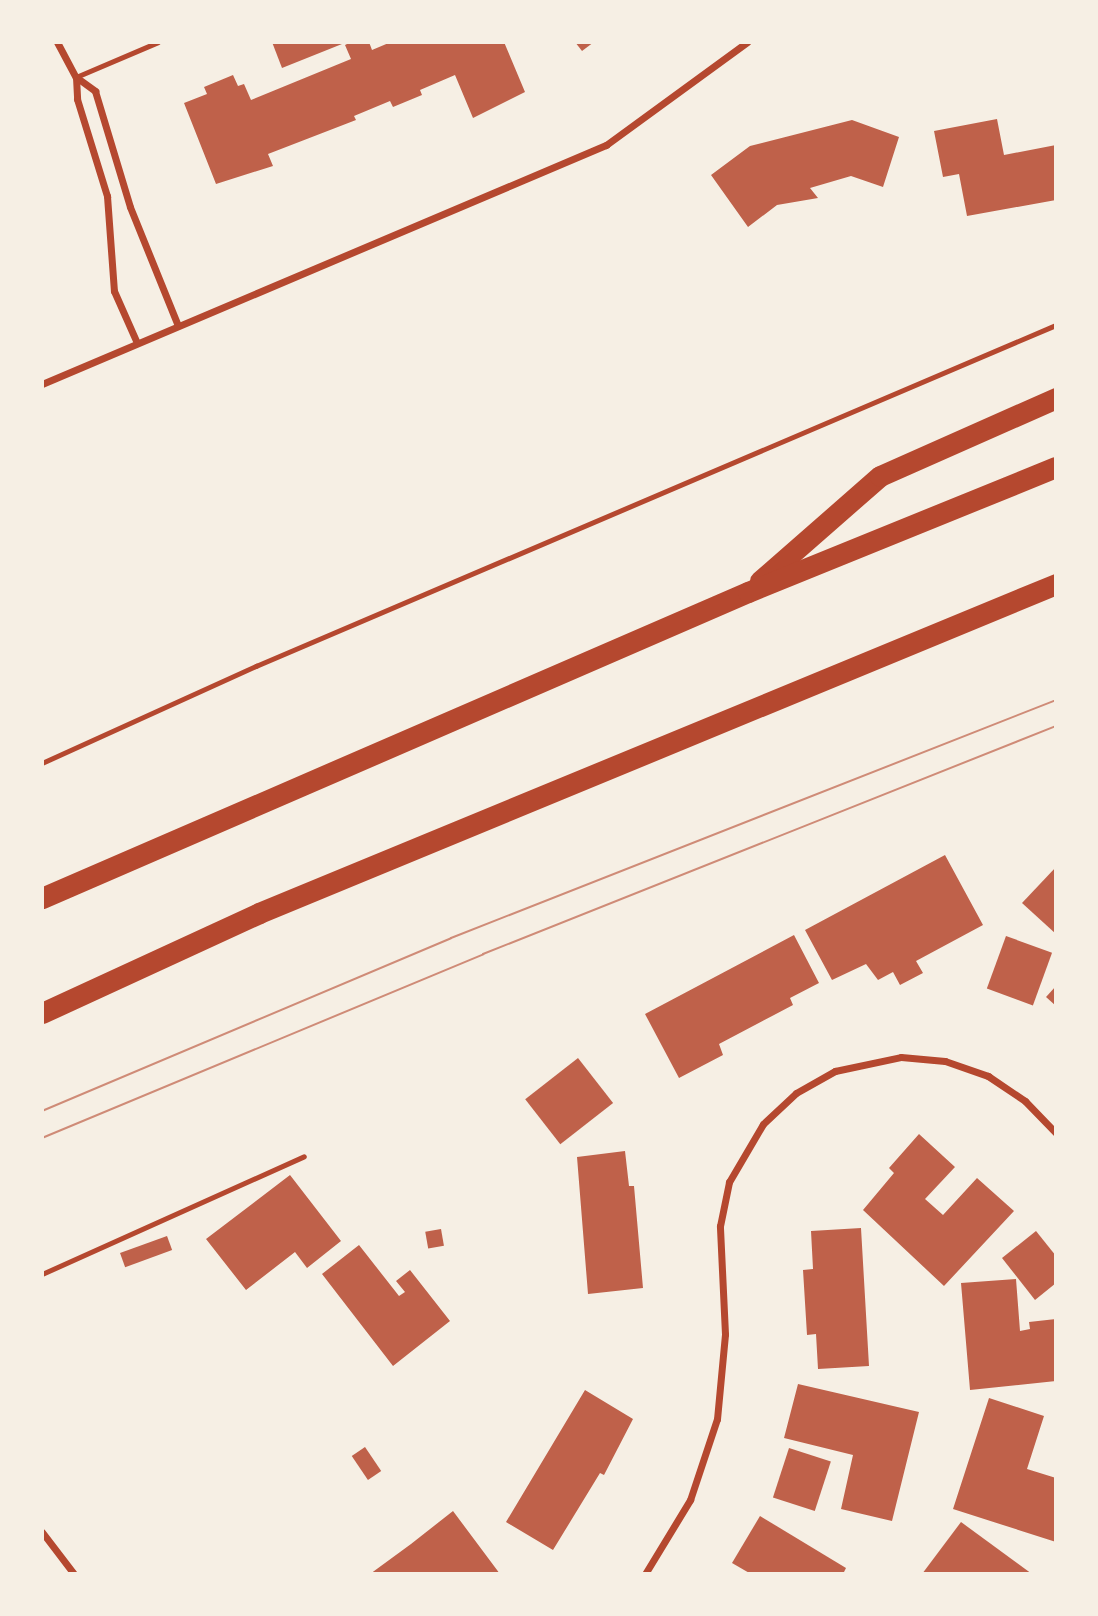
<!DOCTYPE html>
<style>
body{margin:0}
#map{position:relative;width:1098px;height:1616px;overflow:hidden;background:#f6efe4;font-family:"Open Sans",sans-serif}
div>[style]{position:absolute}
[style*='--x']{left:calc(var(--x)*1px);top:calc(var(--y)*1px);width:calc(var(--w)*1px);rotate:calc(var(--a)*1deg)}
.building>*{inset:0;background:#bf614a;transform-origin:0 0}
.path>*{height:4.5px;margin:-2.25px;padding:0 2.25px;transform-origin:2.25px;border-radius:2.25px;background:#b5482f}
.service>*{height:5px;margin:-2.5px;padding:0 2.5px;transform-origin:2.5px;border-radius:2.5px;background:#b5482f}
.minor>*{height:7px;margin:-3.5px;padding:0 3.5px;transform-origin:3.5px;border-radius:3.5px;background:#b5482f}
.motorway>*{height:21px;margin:-10.5px;padding:0 10.5px;transform-origin:10.5px;border-radius:10.5px;background:#b5482f}
.tram>*{height:2px;margin:-1px;padding:0 1px;transform-origin:1px;border-radius:1px;background:#cf8b77}
span{translate:-50% -50%;white-space:nowrap;text-align:center;line-height:1.15;-webkit-text-stroke:7px #f6efe4;paint-order:stroke}
.frame{position:absolute;inset:0;border:44px solid #f6efe4;pointer-events:none}
</style>
<div id="map">
<div class="building">
<div style="clip-path:polygon(272px 42px,347px 42px,282px 68px)"></div>
<div style="clip-path:polygon(351px 42px,369px 42px,372px 50px,391px 42px,504px 42px,525px 92px,473px 118px,455px 75px,420px 90px,422px 95px,393px 107px,390px 101px,354px 116px,356px 120px,268px 154px,273px 166px,216px 184px,184px 103px,207px 94px,204px 87px,233px 75px,238px 86px,244px 84px,251px 100px,351px 59px,345px 45px)"></div>
<div style="clip-path:polygon(575px 42px,594px 42px,582px 51px)"></div>
<div style="clip-path:polygon(997px 119px,1004px 155px,1056px 145px,1056px 200px,967px 216px,959px 174px,943px 177px,934px 131px)"></div>
<div style="clip-path:polygon(852px 120px,899px 137px,883px 187px,851px 176px,810px 188px,818px 198px,777px 205px,748px 227px,711px 175px,750px 146px)"></div>
<div style="clip-path:polygon(945px 855px,983px 925px,916px 961px,923px 973px,900px 985px,893px 972px,878px 980px,866px 964px,832px 980px,805px 930px)"></div>
<div style="clip-path:polygon(1056px 867px,1056px 934px,1022px 903px)"></div>
<div style="clip-path:polygon(794px 935px,819px 983px,790px 998px,793px 1005px,719px 1044px,723px 1055px,679px 1078px,645px 1014px)"></div>
<div style="left:1006px;top:936px;width:49px;height:56px;rotate:20deg"></div>
<div style="clip-path:polygon(1056px 986px,1056px 1006px,1046px 997px)"></div>
<div style="left:578px;top:1058px;width:57px;height:67px;rotate:52deg"></div>
<div style="clip-path:polygon(919px 1134px,955px 1167px,925px 1199px,943px 1215px,977px 1178px,1014px 1211px,944px 1286px,863px 1210px,894px 1173px,889px 1168px)"></div>
<div style="clip-path:polygon(625px 1151px,629px 1186px,634px 1186px,643px 1288px,588px 1294px,577px 1157px)"></div>
<div style="clip-path:polygon(290px 1175px,341px 1241px,307px 1268px,295px 1252px,246px 1290px,206px 1239px)"></div>
<div style="clip-path:polygon(861px 1228px,869px 1366px,818px 1369px,816px 1334px,807px 1335px,803px 1270px,813px 1269px,811px 1231px)"></div>
<div style="left:441px;top:1229px;width:17px;height:16px;rotate:80deg"></div>
<div style="clip-path:polygon(1036px 1231px,1056px 1256px,1056px 1283px,1035px 1300px,1002px 1258px)"></div>
<div style="left:167px;top:1236px;width:15px;height:50px;rotate:70deg"></div>
<div style="clip-path:polygon(359px 1245px,399px 1296px,405px 1292px,396px 1281px,410px 1270px,450px 1321px,393px 1366px,322px 1274px)"></div>
<div style="clip-path:polygon(1016px 1279px,1020px 1331px,1030px 1329px,1029px 1322px,1056px 1319px,1056px 1381px,970px 1390px,961px 1283px)"></div>
<div style="clip-path:polygon(798px 1384px,919px 1412px,892px 1521px,841px 1509px,853px 1455px,784px 1438px)"></div>
<div style="clip-path:polygon(585px 1390px,633px 1419px,604px 1475px,600px 1473px,553px 1550px,506px 1522px)"></div>
<div style="clip-path:polygon(989px 1398px,1044px 1416px,1027px 1469px,1056px 1478px,1056px 1542px,953px 1509px)"></div>
<div style="left:365px;top:1447px;width:29px;height:16px;rotate:56deg"></div>
<div style="left:789px;top:1448px;width:44px;height:52px;rotate:18deg"></div>
<div style="clip-path:polygon(453px 1511px,500px 1574px,370px 1574px,411px 1544px)"></div>
<div style="clip-path:polygon(760px 1516px,846px 1568px,843px 1574px,751px 1574px,732px 1563px)"></div>
<div style="clip-path:polygon(961px 1522px,1032px 1574px,922px 1574px)"></div>
</div>
<div class="path">
<div style="--x:42;--y:763;--w:235;--a:-24.4"></div>
<div style="--x:256;--y:666;--w:870;--a:-23.09"></div>
</div>
<div class="service">
<div style="--x:76;--y:77;--w:89;--a:-23.1"></div>
<div style="--x:42;--y:1274;--w:287;--a:-24.2"></div>
</div>
<div class="minor">
<div style="--x:57;--y:42;--w:40;--a:62"></div>
<div style="--x:76;--y:77;--w:24;--a:36"></div>
<div style="--x:95;--y:91;--w:121;--a:73.2"></div>
<div style="--x:130;--y:207;--w:128;--a:68"></div>
<div style="--x:76;--y:77;--w:22;--a:87"></div>
<div style="--x:77;--y:99;--w:102;--a:72.8"></div>
<div style="--x:107;--y:196;--w:95;--a:85.8"></div>
<div style="--x:114;--y:291;--w:57;--a:66.1"></div>
<div style="--x:42;--y:384;--w:613;--a:-22.97"></div>
<div style="--x:606;--y:145;--w:175;--a:-36.1"></div>
<div style="--x:42;--y:1532;--w:53;--a:52.7"></div>
<div style="--x:645;--y:1574;--w:87;--a:-58.7"></div>
<div style="--x:690;--y:1500;--w:85;--a:-71.6"></div>
<div style="--x:717;--y:1419;--w:85;--a:-84.6"></div>
<div style="--x:725;--y:1334;--w:108;--a:-92.7"></div>
<div style="--x:720;--y:1226;--w:45;--a:-78.4"></div>
<div style="--x:729;--y:1182;--w:67;--a:-59.6"></div>
<div style="--x:763;--y:1124;--w:45;--a:-43.2"></div>
<div style="--x:796;--y:1093;--w:45;--a:-29.4"></div>
<div style="--x:835;--y:1071;--w:67;--a:-12"></div>
<div style="--x:901;--y:1057;--w:44;--a:5.2"></div>
<div style="--x:945;--y:1061;--w:46;--a:19.2"></div>
<div style="--x:988;--y:1076;--w:45;--a:34"></div>
<div style="--x:1025;--y:1101;--w:45;--a:45.9"></div>
</div>
<div class="motorway">
<div style="--x:760;--y:581;--w:159;--a:-41.2"></div>
<div style="--x:880;--y:476;--w:193;--a:-23.9"></div>
<div style="--x:42;--y:898;--w:769;--a:-23.43"></div>
<div style="--x:748;--y:592;--w:332;--a:-22.1"></div>
<div style="--x:42;--y:1013;--w:239;--a:-24.7"></div>
<div style="--x:259;--y:913;--w:862;--a:-22.43"></div>
</div>
<div class="tram">
<div style="--x:42;--y:1111;--w:444;--a:-22.9"></div>
<div style="--x:451;--y:938;--w:650;--a:-21.47"></div>
<div style="--x:42;--y:1138;--w:478;--a:-22.6"></div>
<div style="--x:483;--y:954;--w:617;--a:-21.7"></div>
</div>
<div class="frame"></div>
</div>
